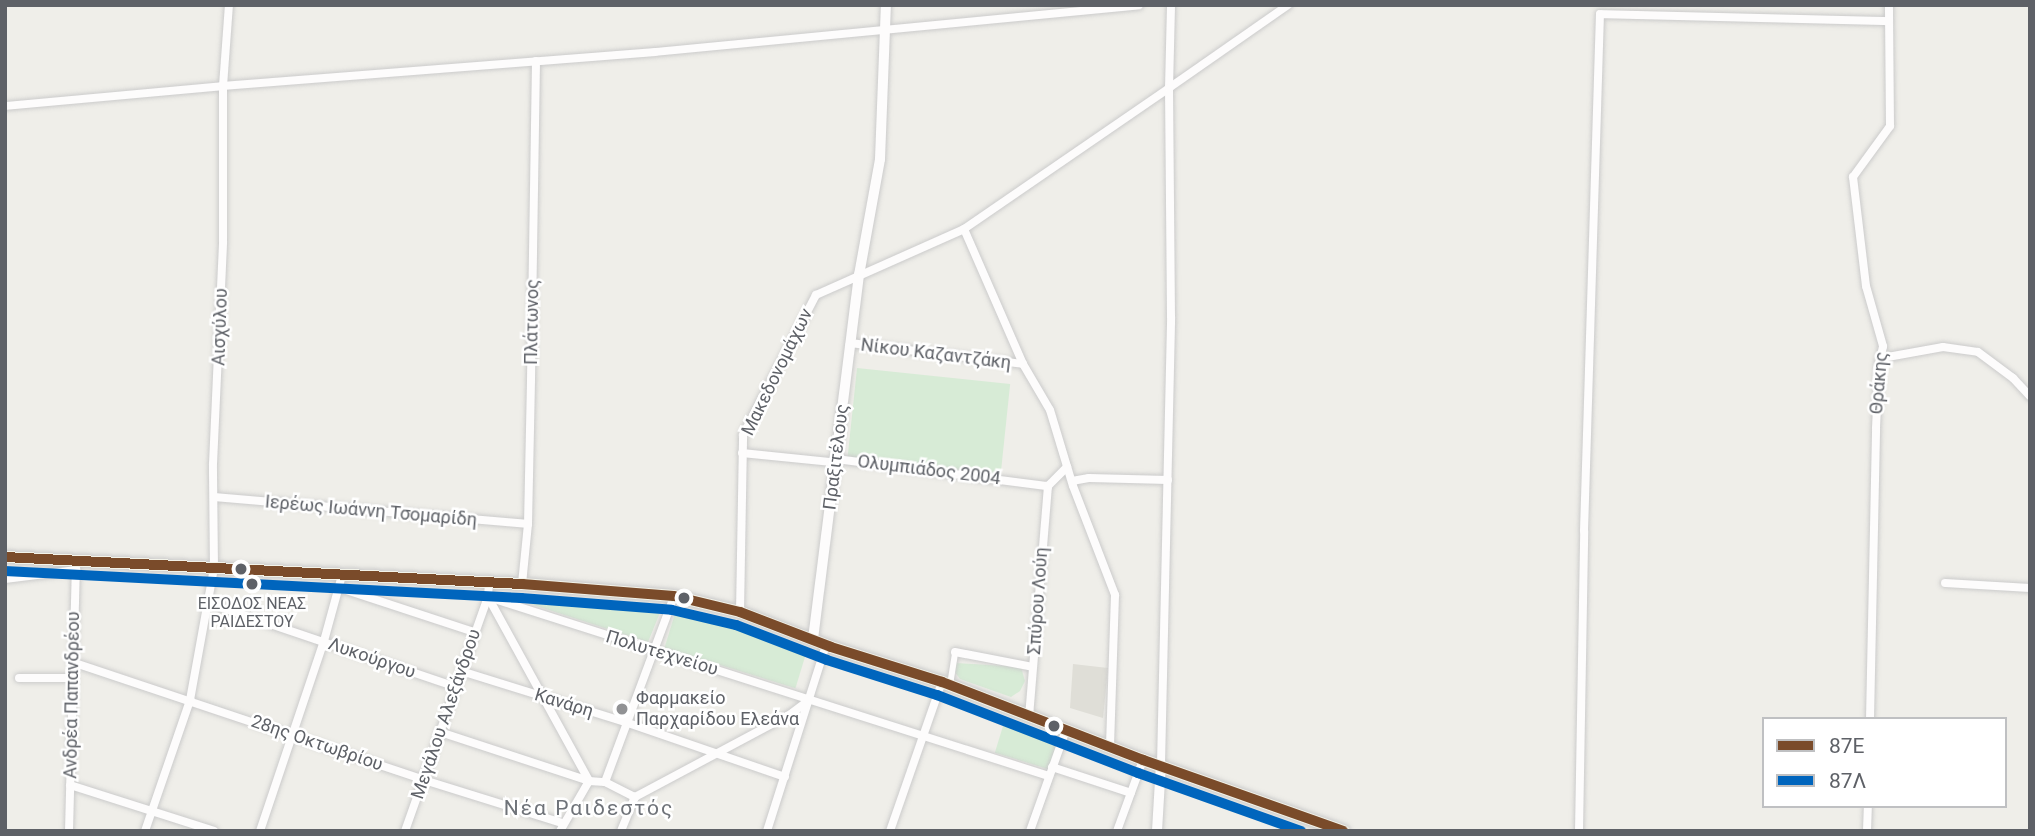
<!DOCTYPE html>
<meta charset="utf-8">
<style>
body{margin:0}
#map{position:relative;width:2035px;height:836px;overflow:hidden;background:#efeee9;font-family:Roboto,sans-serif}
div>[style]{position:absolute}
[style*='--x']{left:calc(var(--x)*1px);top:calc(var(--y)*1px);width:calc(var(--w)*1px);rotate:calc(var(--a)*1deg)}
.education>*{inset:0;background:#dfded7}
.green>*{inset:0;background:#d7ebd6;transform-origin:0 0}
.roads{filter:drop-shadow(0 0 2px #cbcbcb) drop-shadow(0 0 2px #cbcbcb)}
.pedestrian>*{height:6px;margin:-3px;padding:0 3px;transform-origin:3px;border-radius:3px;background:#fdfcfc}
.minor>*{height:8px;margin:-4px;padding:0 4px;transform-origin:4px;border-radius:4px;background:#fdfcfc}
.tertiary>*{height:10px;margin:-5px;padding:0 5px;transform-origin:5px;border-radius:5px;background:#fdfcfc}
.primary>*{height:12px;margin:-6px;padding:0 6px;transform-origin:6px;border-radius:6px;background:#f3f3e9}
.bus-1>*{height:10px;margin:-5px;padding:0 5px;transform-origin:5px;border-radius:5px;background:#7a4b2a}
.bus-2>*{height:10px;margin:-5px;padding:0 5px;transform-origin:5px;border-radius:5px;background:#0065bd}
.dots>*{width:19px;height:19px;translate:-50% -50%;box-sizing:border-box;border:4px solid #fff;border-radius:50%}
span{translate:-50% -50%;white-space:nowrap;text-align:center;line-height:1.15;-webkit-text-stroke:5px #fff;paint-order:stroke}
.bus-label{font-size:16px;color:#5e6167}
.street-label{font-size:18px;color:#5e6167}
.poi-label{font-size:18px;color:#5e6167}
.left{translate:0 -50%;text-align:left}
.quarter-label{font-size:21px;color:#6f7379;letter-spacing:2px}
.frame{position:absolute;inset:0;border:7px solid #5e6167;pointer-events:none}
.legend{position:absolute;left:1762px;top:717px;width:245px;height:91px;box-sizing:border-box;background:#fff;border:2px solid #bfc0c2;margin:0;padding:9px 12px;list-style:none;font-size:21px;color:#5e6167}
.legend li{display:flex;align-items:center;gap:14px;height:35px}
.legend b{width:35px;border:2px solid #bfc0c2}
</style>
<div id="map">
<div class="education">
<div style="clip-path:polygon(1073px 664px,1108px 668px,1103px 718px,1070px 708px)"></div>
</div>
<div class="green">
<div style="left:857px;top:368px;width:154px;height:91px;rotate:6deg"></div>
<div style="clip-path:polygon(506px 596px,661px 610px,648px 642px)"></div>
<div style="left:677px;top:607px;width:137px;height:43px;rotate:17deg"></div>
<div style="clip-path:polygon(956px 663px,1021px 667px,1025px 681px,1020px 691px,1011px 697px,960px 679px,955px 672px)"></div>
<div style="left:1003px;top:726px;width:57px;height:28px;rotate:17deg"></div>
</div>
<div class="roads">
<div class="pedestrian">
<div style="--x:950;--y:685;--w:33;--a:-81"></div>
</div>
<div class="minor">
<div style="--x:5;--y:106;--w:219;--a:-5.2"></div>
<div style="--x:223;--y:86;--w:81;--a:-85.8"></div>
<div style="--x:964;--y:229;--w:147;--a:66.4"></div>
<div style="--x:1023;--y:364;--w:53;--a:59.6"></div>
<div style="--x:1050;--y:410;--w:79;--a:73.2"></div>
<div style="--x:1073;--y:486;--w:117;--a:68.9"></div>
<div style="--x:1115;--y:595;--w:151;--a:91.9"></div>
<div style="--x:850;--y:343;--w:174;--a:6.9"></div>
<div style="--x:1882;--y:358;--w:62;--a:-10.2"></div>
<div style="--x:1943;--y:347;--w:35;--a:8"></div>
<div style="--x:1978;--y:352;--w:44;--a:36.6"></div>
<div style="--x:2013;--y:378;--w:25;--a:47"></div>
<div style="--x:742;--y:453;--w:88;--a:5.8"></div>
<div style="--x:830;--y:462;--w:7;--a:-27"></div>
<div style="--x:836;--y:459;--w:214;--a:7.3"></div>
<div style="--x:1048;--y:486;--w:27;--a:-45"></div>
<div style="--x:1072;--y:481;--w:17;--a:-10"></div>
<div style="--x:1089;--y:478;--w:79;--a:1.5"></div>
<div style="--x:215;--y:497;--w:314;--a:4.9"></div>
<div style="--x:5;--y:579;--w:72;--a:-7.2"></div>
<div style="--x:1945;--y:583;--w:85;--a:3.4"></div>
<div style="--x:522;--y:584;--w:60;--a:-84.3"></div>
<div style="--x:528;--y:524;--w:144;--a:-88.8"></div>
<div style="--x:531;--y:380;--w:319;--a:-89.1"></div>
<div style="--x:340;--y:588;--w:141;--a:18.2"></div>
<div style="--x:488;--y:597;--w:589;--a:17.7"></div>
<div style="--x:488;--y:597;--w:210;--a:61.2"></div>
<div style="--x:589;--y:781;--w:58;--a:120.1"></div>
<div style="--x:208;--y:603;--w:262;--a:18.7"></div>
<div style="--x:740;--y:612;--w:177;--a:-89"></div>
<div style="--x:743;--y:435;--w:158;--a:-62.5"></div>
<div style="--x:816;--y:295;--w:162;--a:-24"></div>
<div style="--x:964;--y:229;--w:249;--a:-34.5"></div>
<div style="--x:1169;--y:88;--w:83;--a:-88.6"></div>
<div style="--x:955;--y:652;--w:79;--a:10.9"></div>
<div style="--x:72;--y:662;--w:371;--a:18.5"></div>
<div style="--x:424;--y:780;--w:145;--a:17.3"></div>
<div style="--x:461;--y:671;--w:175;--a:17.3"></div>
<div style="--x:628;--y:723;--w:166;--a:19"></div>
<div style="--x:19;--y:678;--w:53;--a:0"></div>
<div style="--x:1029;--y:717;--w:232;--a:-85.3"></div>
<div style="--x:1870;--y:719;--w:291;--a:-88.8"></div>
<div style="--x:1876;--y:428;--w:64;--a:-87.3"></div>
<div style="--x:1879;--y:364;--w:18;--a:-77"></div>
<div style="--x:1883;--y:346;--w:62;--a:-105.8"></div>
<div style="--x:1866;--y:286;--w:110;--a:-96.8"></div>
<div style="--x:1853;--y:177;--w:63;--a:-54"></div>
<div style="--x:1890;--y:126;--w:121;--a:-90.5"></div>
<div style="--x:440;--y:732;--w:157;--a:18.2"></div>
<div style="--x:589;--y:781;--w:16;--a:4"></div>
<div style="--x:605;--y:782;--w:34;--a:27"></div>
<div style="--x:1161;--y:764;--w:447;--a:-88.7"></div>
<div style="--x:1171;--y:317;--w:229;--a:-90.5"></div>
<div style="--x:1169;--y:88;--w:145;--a:-34.9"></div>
<div style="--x:1052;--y:767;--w:83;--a:18.2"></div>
<div style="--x:605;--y:782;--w:198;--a:-69.6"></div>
<div style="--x:70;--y:785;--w:151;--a:17.7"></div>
<div style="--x:69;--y:831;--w:271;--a:-88.5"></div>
<div style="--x:145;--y:831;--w:139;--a:-71"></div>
<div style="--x:190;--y:700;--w:134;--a:-79.7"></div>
<div style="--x:214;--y:568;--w:104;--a:-90.6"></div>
<div style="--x:213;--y:464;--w:223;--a:-87.4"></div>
<div style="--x:223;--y:241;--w:155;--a:-90"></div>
<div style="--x:223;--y:86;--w:433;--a:-4.5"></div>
<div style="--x:655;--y:52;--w:486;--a:-5.5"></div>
<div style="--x:260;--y:831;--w:200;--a:-71.4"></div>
<div style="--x:324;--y:641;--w:68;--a:-74.7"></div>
<div style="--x:405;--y:831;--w:248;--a:-70.5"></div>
<div style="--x:488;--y:597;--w:15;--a:-86"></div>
<div style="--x:621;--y:831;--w:37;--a:-68"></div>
<div style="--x:635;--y:797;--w:178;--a:-28.1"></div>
<div style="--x:792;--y:713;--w:20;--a:-37"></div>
<div style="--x:767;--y:831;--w:195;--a:-72.4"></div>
<div style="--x:890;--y:831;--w:158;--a:-70.8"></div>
<div style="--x:1030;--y:831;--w:107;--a:-70.4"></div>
<div style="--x:1117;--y:831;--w:76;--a:-69.9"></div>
<div style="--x:1579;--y:831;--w:300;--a:-89"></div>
<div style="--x:1584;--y:531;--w:517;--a:-88.23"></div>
<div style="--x:1600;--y:14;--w:289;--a:1.4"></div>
<div style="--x:1867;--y:831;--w:25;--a:-88"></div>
</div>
<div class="tertiary">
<div style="--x:813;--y:639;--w:367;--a:-82.8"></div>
<div style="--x:859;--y:275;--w:118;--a:-79.7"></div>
<div style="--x:880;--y:159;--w:154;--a:-87.8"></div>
<div style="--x:1157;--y:831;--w:67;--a:-86.6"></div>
</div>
<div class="primary">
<div style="--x:5;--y:557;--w:518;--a:2.99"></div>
<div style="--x:522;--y:584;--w:152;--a:4.5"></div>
<div style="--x:674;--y:596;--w:68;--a:13.6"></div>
<div style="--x:740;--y:612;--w:97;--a:21"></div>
<div style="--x:831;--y:647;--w:116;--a:17.5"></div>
<div style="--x:942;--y:682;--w:216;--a:21.2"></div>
<div style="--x:1143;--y:760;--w:213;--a:19.5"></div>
</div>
</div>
<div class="bus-1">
<div style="--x:5;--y:557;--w:518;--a:2.99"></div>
<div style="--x:522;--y:584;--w:152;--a:4.5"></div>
<div style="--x:674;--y:596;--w:68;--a:13.6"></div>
<div style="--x:740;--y:612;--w:97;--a:21"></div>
<div style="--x:831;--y:647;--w:116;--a:17.5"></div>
<div style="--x:942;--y:682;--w:216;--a:21.2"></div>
<div style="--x:1143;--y:760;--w:212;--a:19.5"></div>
</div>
<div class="bus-2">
<div style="--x:5;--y:571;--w:517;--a:3"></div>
<div style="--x:521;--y:598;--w:151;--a:4.5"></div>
<div style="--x:672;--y:610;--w:66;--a:13.2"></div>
<div style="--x:736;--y:625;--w:97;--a:21"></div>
<div style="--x:827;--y:660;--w:115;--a:17.7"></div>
<div style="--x:937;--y:695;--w:216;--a:21.2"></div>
<div style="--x:1138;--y:773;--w:173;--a:19.6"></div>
</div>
<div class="dots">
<div style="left:241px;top:569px;background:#5e6167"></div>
<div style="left:252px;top:584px;background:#5e6167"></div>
<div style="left:684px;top:598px;background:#5e6167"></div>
<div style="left:622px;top:709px;background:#919294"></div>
<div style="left:1054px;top:726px;background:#5e6167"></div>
</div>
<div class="bus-label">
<span style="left:252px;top:613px">ΕΙΣΟΔΟΣ ΝΕΑΣ<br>ΡΑΙΔΕΣΤΟΥ</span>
</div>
<div class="street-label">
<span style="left:532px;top:322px;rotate:-89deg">Πλάτωνος</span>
<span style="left:220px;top:327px;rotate:-88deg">Αισχύλου</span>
<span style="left:936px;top:354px;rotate:7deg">Νίκου Καζαντζάκη</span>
<span style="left:777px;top:372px;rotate:-64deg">Μακεδονομάχων</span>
<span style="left:1879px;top:383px;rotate:-85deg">Θράκης</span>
<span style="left:836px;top:457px;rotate:-83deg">Πραξιτέλους</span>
<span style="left:929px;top:470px;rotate:7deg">Ολυμπιάδος 2004</span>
<span style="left:371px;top:511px;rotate:5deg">Ιερέως Ιωάννη Τσομαρίδη</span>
<span style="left:1038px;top:601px;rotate:-86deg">Σπύρου Λούη</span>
<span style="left:662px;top:653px;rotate:17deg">Πολυτεχνείου</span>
<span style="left:372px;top:658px;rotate:19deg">Λυκούργου</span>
<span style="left:72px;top:695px;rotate:-89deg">Ανδρέα Παπανδρέου</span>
<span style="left:564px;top:703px;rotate:17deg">Κανάρη</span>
<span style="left:446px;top:714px;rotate:-71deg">Μεγάλου Αλεξάνδρου</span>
<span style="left:317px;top:743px;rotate:19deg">28ης Οκτωβρίου</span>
</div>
<div class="poi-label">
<span class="left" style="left:636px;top:709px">Φαρμακείο<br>Παρχαρίδου Ελεάνα</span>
</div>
<div class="quarter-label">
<span style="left:589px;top:808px">Νέα Ραιδεστός</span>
</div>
<div class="frame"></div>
<ul class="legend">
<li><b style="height:9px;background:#7a4b2a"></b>87Ε</li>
<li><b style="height:9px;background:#0065bd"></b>87Λ</li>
</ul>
</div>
